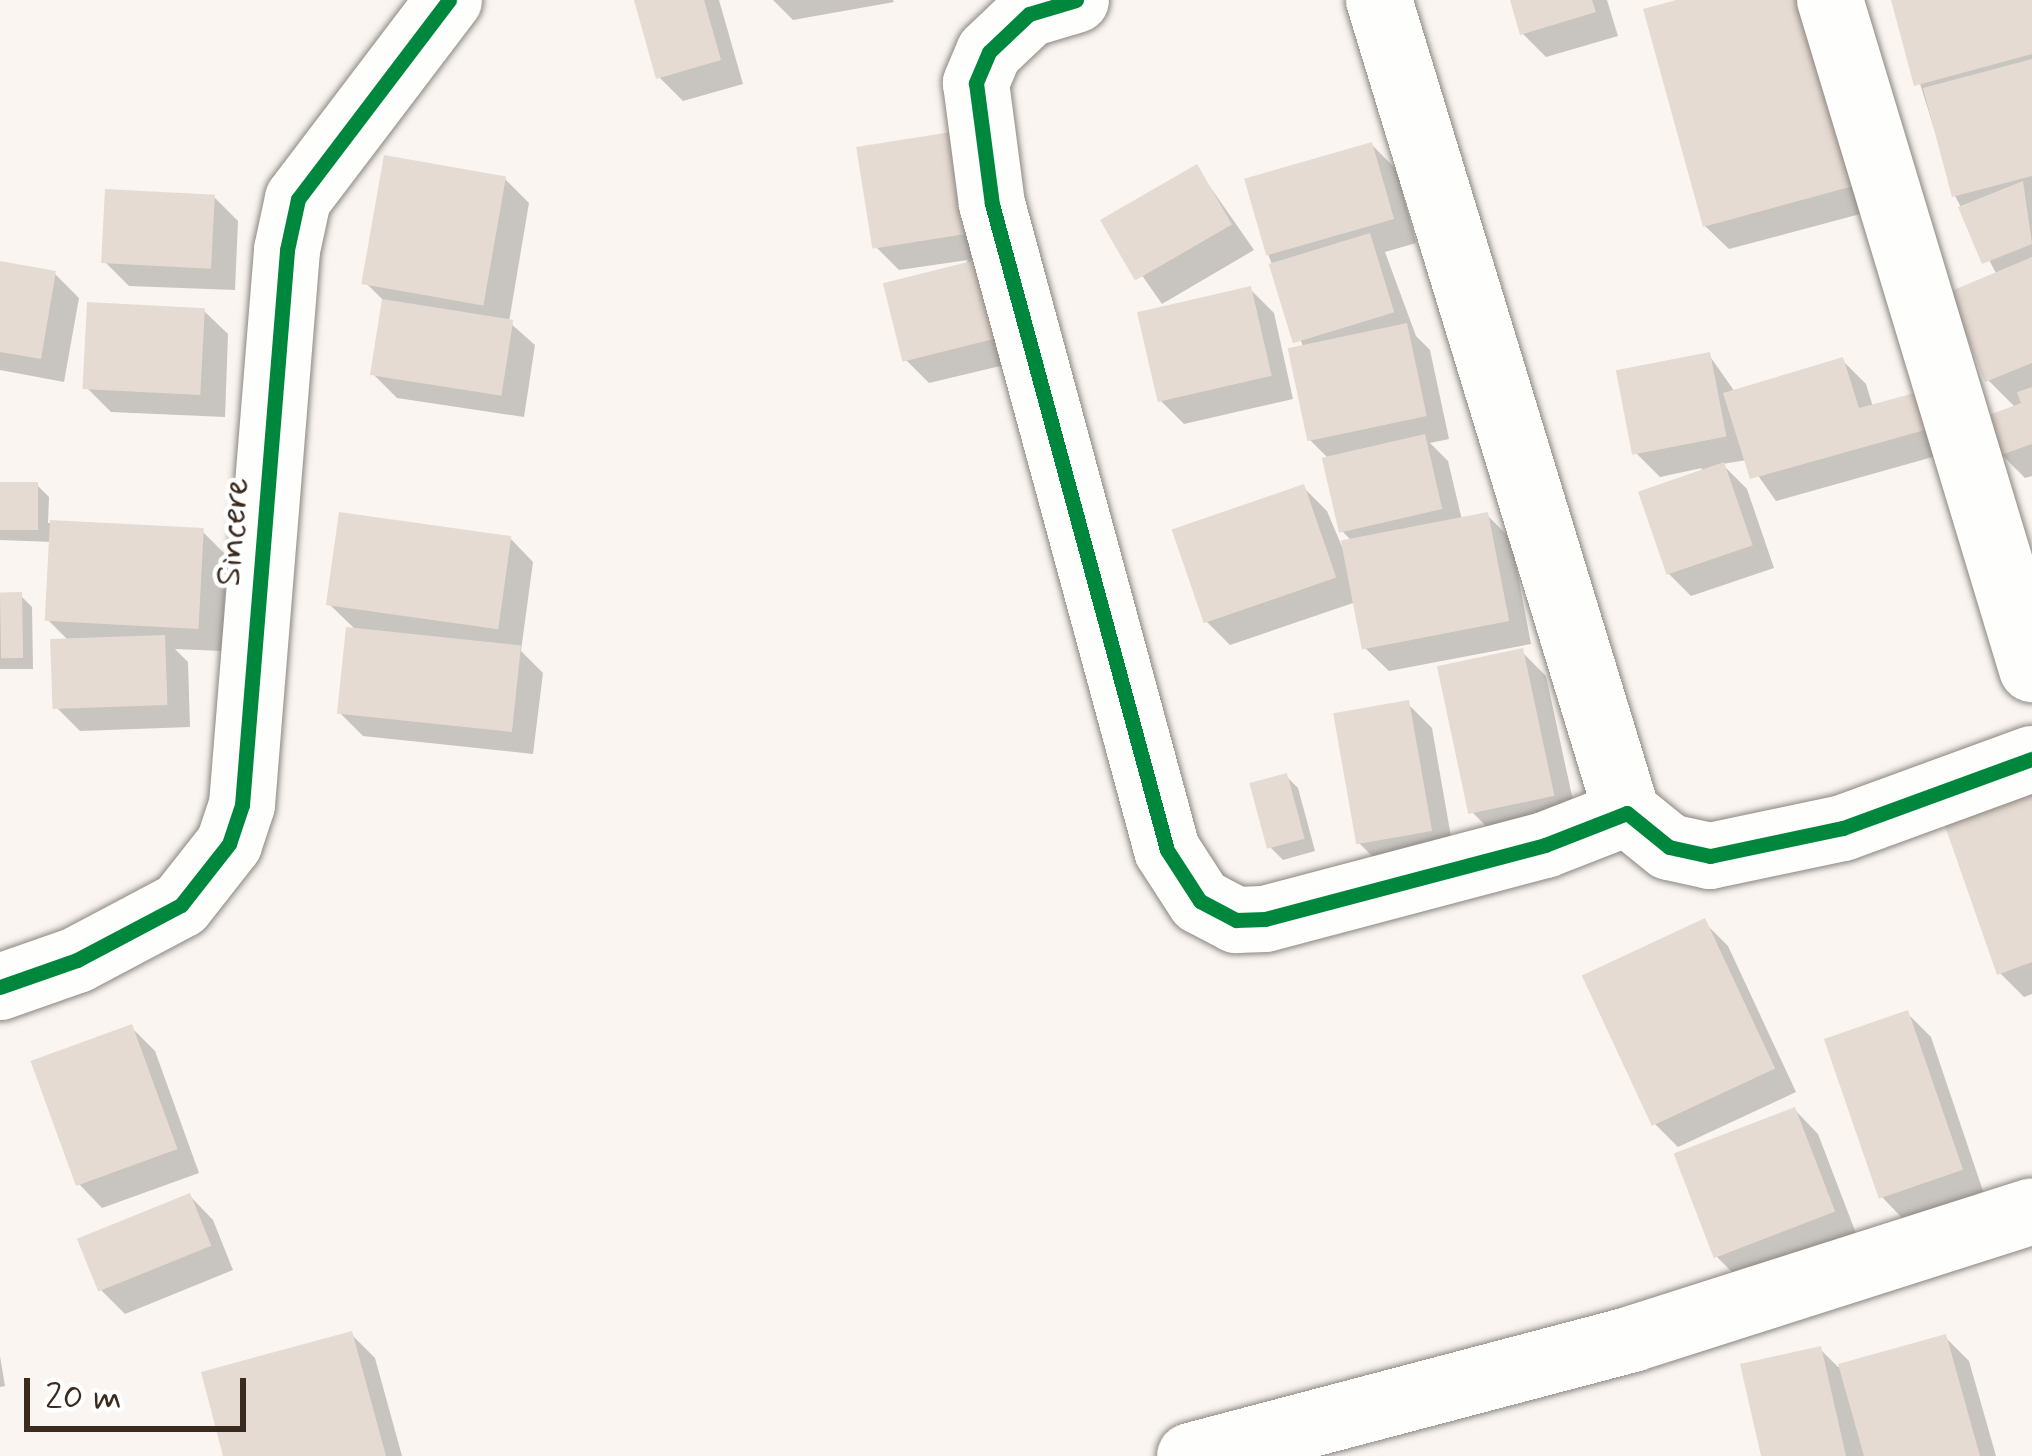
<!DOCTYPE html>
<style>
body{margin:0}
#map{position:relative;width:2032px;height:1456px;overflow:hidden;background:#faf5f0;font-family:Mynerve,sans-serif}
div>[style]{position:absolute}
[style*='--x']{left:calc(var(--x)*1px);top:calc(var(--y)*1px);width:calc(var(--w)*1px);rotate:calc(var(--a)*1deg)}
.shadow>*{inset:0;background:#0003}
.building>*{inset:0;background:#e6dbd2;transform-origin:0 0}
.roads{filter:drop-shadow(0 0 3px #8c8681) drop-shadow(0 0 3px #8c8681)}
.street>*{height:66px;margin:-33px;padding:0 33px;transform-origin:33px;border-radius:33px;background:#fefefd}
.cycleway>*{height:15px;margin:-7.5px;padding:0 7.5px;transform-origin:7.5px;border-radius:7.5px;background:#00873e}
span{translate:-50% -50%;white-space:nowrap;text-align:center;line-height:1.15;-webkit-text-stroke:9px #fff;paint-order:stroke}
.street-label{font-size:36px;color:#3b2a1e}
.scale{position:absolute;left:24px;top:1378px;width:222px;height:54px;box-sizing:border-box;border:6px solid #3b2a1e;border-top:0;padding-left:15px;font-size:36px;line-height:42px;white-space:nowrap;color:#3b2a1e;-webkit-text-stroke:9px #fff;paint-order:stroke}
</style>
<div id="map">
<div class="shadow">
<div style="clip-path:polygon(637px 0,719px 0,743px 84px,683px 101px,659px 77px)"></div>
<div style="clip-path:polygon(773px 0,893px 0,894px 2px,793px 20px)"></div>
<div style="clip-path:polygon(1513px 0,1607px 0,1618px 36px,1546px 57px,1522px 33px)"></div>
<div style="clip-path:polygon(1687px 0,1879px 209px,1729px 249px,1705px 226px)"></div>
<div style="clip-path:polygon(1894px 0,2032px 0,2032px 476px,2025px 478px,2001px 454px,2016px 408px,1988px 380px,1997px 275px,1955px 196px)"></div>
<div style="clip-path:polygon(950px 136px,990px 257px,971px 260px,999px 287px,1017px 362px,929px 383px,905px 359px,968px 260px,899px 270px,875px 246px)"></div>
<div style="clip-path:polygon(1372px 145px,1396px 169px,1416px 243px,1385px 252px,1416px 336px,1430px 350px,1449px 439px,1430px 443px,1448px 461px,1462px 520px,1487px 515px,1511px 539px,1531px 644px,1389px 671px,1365px 648px,1356px 602px,1230px 645px,1206px 621px,1303px 487px,1327px 511px,1348px 561px,1352px 541px,1343px 532px,1330px 460px,1310px 440px,1304px 349px,1268px 254px)"></div>
<div style="clip-path:polygon(1197px 168px,1254px 250px,1162px 304px,1104px 221px)"></div>
<div style="clip-path:polygon(505px 179px,529px 203px,509px 322px,535px 345px,524px 417px,397px 398px,373px 374px,384px 301px,366px 283px)"></div>
<div style="clip-path:polygon(214px 197px,238px 221px,235px 290px,129px 286px,105px 262px)"></div>
<div style="clip-path:polygon(0 264px,55px 274px,79px 298px,64px 382px,0 370px)"></div>
<div style="clip-path:polygon(1250px 289px,1274px 313px,1293px 399px,1184px 424px,1160px 400px)"></div>
<div style="clip-path:polygon(204px 311px,228px 334px,225px 417px,111px 412px,87px 388px)"></div>
<div style="clip-path:polygon(1709px 355px,1735px 392px,1842px 360px,1866px 384px,1873px 407px,1945px 418px,1954px 451px,1776px 501px,1747px 460px,1722px 464px,1747px 489px,1774px 568px,1691px 596px,1667px 572px,1702px 468px,1660px 477px,1636px 453px)"></div>
<div style="clip-path:polygon(0 485px,37px 485px,49px 497px,48px 523px,203px 532px,227px 556px,222px 651px,175px 649px,188px 662px,190px 727px,80px 731px,56px 707px,69px 641px,48px 620px,52px 542px,0 540px)"></div>
<div style="clip-path:polygon(510px 538px,533px 562px,521px 651px,543px 673px,533px 754px,363px 736px,339px 712px,357px 631px,329px 604px)"></div>
<div style="clip-path:polygon(20px 595px,32px 607px,33px 669px,0 669px,0 596px)"></div>
<div style="clip-path:polygon(1522px 652px,1546px 676px,1577px 819px,1497px 837px,1473px 813px)"></div>
<div style="clip-path:polygon(1408px 704px,1432px 728px,1454px 854px,1382px 866px,1358px 842px)"></div>
<div style="clip-path:polygon(1286px 776px,1298px 788px,1315px 851px,1283px 860px,1271px 848px)"></div>
<div style="clip-path:polygon(2032px 795px,2032px 994px,2024px 997px,2000px 973px)"></div>
<div style="clip-path:polygon(1704px 922px,1728px 946px,1796px 1092px,1678px 1147px,1654px 1123px)"></div>
<div style="clip-path:polygon(1907px 1013px,1931px 1037px,1984px 1194px,1905px 1221px,1882px 1197px)"></div>
<div style="clip-path:polygon(131px 1027px,155px 1051px,199px 1173px,102px 1208px,79px 1184px)"></div>
<div style="clip-path:polygon(1795px 1110px,1818px 1134px,1857px 1236px,1741px 1281px,1717px 1257px)"></div>
<div style="clip-path:polygon(190px 1196px,213px 1220px,233px 1270px,125px 1314px,101px 1290px)"></div>
<div style="clip-path:polygon(351px 1334px,375px 1358px,402px 1456px,227px 1456px)"></div>
<div style="clip-path:polygon(1945px 1337px,1969px 1361px,1996px 1456px,1764px 1456px,1820px 1349px,1838px 1367px)"></div>
<div style="clip-path:polygon(0 1356px,5px 1386px,0 1387px)"></div>
</div>
<div class="building">
<div style="clip-path:polygon(634px 0,704px 0,721px 60px,656px 79px)"></div>
<div style="clip-path:polygon(1510px 0,1592px 0,1596px 12px,1520px 35px)"></div>
<div style="clip-path:polygon(1676px 0,1807px 0,1857px 185px,1703px 227px,1643px 9px)"></div>
<div style="clip-path:polygon(1891px 0,2032px 0,2032px 54px,1914px 86px)"></div>
<div style="clip-path:polygon(2032px 59px,2032px 176px,1952px 197px,1923px 88px)"></div>
<div style="left:951px;top:132px;width:103px;height:96px;rotate:81deg"></div>
<div style="left:1372px;top:142px;width:80px;height:133px;rotate:74deg"></div>
<div style="left:384px;top:155px;width:124px;height:131px;rotate:10deg"></div>
<div style="left:1197px;top:164px;width:70px;height:112px;rotate:60deg"></div>
<div style="clip-path:polygon(2023px 181px,2032px 244px,1982px 264px,1958px 207px)"></div>
<div style="left:105px;top:189px;width:110px;height:74px;rotate:3deg"></div>
<div style="left:1370px;top:233px;width:83px;height:106px;rotate:73deg"></div>
<div style="clip-path:polygon(2032px 257px,2032px 363px,1985px 382px,1949px 292px)"></div>
<div style="left:976px;top:260px;width:81px;height:96px;rotate:76deg"></div>
<div style="clip-path:polygon(0 261px,56px 271px,41px 359px,0 352px)"></div>
<div style="left:1251px;top:286px;width:92px;height:117px;rotate:77deg"></div>
<div style="left:382px;top:299px;width:133px;height:77px;rotate:9deg"></div>
<div style="left:87px;top:302px;width:118px;height:87px;rotate:3deg"></div>
<div style="left:1407px;top:323px;width:95px;height:122px;rotate:78deg"></div>
<div style="left:1710px;top:352px;width:86px;height:96px;rotate:79deg"></div>
<div style="clip-path:polygon(1843px 357px,1859px 408px,1922px 391px,1932px 428px,1750px 479px,1723px 393px)"></div>
<div style="clip-path:polygon(2032px 387px,2032px 444px,1998px 456px,1984px 417px,2021px 403px,2017px 392px)"></div>
<div style="left:1425px;top:434px;width:77px;height:106px;rotate:77deg"></div>
<div style="left:1724px;top:462px;width:88px;height:91px;rotate:71deg"></div>
<div style="left:0;top:482px;width:38px;height:48px"></div>
<div style="left:1304px;top:484px;width:99px;height:140px;rotate:71deg"></div>
<div style="left:339px;top:512px;width:174px;height:94px;rotate:8deg"></div>
<div style="left:1488px;top:512px;width:111px;height:150px;rotate:79deg"></div>
<div style="left:50px;top:520px;width:154px;height:101px;rotate:3deg"></div>
<div style="left:22px;top:592px;width:66px;height:22px;rotate:89deg"></div>
<div style="left:346px;top:627px;width:176px;height:87px;rotate:6deg"></div>
<div style="left:165px;top:635px;width:70px;height:115px;rotate:88deg"></div>
<div style="left:1523px;top:648px;width:151px;height:88px;rotate:78deg"></div>
<div style="left:1409px;top:700px;width:133px;height:77px;rotate:80deg"></div>
<div style="left:1287px;top:773px;width:68px;height:39px;rotate:75deg"></div>
<div style="clip-path:polygon(2032px 792px,2032px 962px,1997px 975px,1944px 823px)"></div>
<div style="left:1705px;top:918px;width:166px;height:136px;rotate:65deg"></div>
<div style="left:1908px;top:1010px;width:169px;height:89px;rotate:71deg"></div>
<div style="left:132px;top:1024px;width:133px;height:108px;rotate:70deg"></div>
<div style="left:1795px;top:1107px;width:112px;height:130px;rotate:69deg"></div>
<div style="left:190px;top:1193px;width:57px;height:122px;rotate:68deg"></div>
<div style="clip-path:polygon(352px 1331px,386px 1456px,223px 1456px,201px 1372px)"></div>
<div style="clip-path:polygon(1946px 1334px,1980px 1456px,1864px 1456px,1838px 1364px)"></div>
<div style="clip-path:polygon(1821px 1346px,1846px 1456px,1761px 1456px,1740px 1364px)"></div>
</div>
<div class="roads">
<div class="street">
<div style="--x:1076;--y:0;--w:49;--a:163.4"></div>
<div style="--x:1029;--y:14;--w:55;--a:136.5"></div>
<div style="--x:989;--y:52;--w:34;--a:113"></div>
<div style="--x:976;--y:83;--w:122;--a:82.5"></div>
<div style="--x:992;--y:204;--w:669;--a:74.84"></div>
<div style="--x:1167;--y:850;--w:61;--a:57.1"></div>
<div style="--x:1200;--y:901;--w:41;--a:27.8"></div>
<div style="--x:1236;--y:920;--w:29;--a:-2"></div>
<div style="--x:1265;--y:919;--w:290;--a:-14.8"></div>
<div style="--x:1545;--y:845;--w:88;--a:-21.3"></div>
<div style="--x:1627;--y:813;--w:54;--a:39"></div>
<div style="--x:1669;--y:847;--w:42;--a:12.4"></div>
<div style="--x:1710;--y:856;--w:136;--a:-11.9"></div>
<div style="--x:1843;--y:828;--w:201;--a:-20.1"></div>
<div style="--x:1379;--y:0;--w:850;--a:73.04"></div>
<div style="--x:1830;--y:0;--w:699;--a:73.2"></div>
<div style="--x:0;--y:987;--w:82;--a:-19.3"></div>
<div style="--x:77;--y:960;--w:118;--a:-27.9"></div>
<div style="--x:181;--y:905;--w:78;--a:-51.8"></div>
<div style="--x:229;--y:844;--w:41;--a:-71.6"></div>
<div style="--x:242;--y:805;--w:557;--a:-85.36"></div>
<div style="--x:287;--y:250;--w:52;--a:-77.8"></div>
<div style="--x:298;--y:199;--w:250;--a:-52.8"></div>
<div style="--x:1190;--y:1456;--w:457;--a:-14.8"></div>
<div style="--x:1632;--y:1339;--w:420;--a:-17.7"></div>
</div>
</div>
<div class="cycleway">
<div style="--x:1076;--y:0;--w:49;--a:163.4"></div>
<div style="--x:1029;--y:14;--w:55;--a:136.5"></div>
<div style="--x:989;--y:52;--w:34;--a:113"></div>
<div style="--x:976;--y:83;--w:122;--a:82.5"></div>
<div style="--x:992;--y:204;--w:669;--a:74.84"></div>
<div style="--x:1167;--y:850;--w:61;--a:57.1"></div>
<div style="--x:1200;--y:901;--w:41;--a:27.8"></div>
<div style="--x:1236;--y:920;--w:29;--a:-2"></div>
<div style="--x:1265;--y:919;--w:290;--a:-14.8"></div>
<div style="--x:1545;--y:845;--w:88;--a:-21.3"></div>
<div style="--x:1627;--y:813;--w:54;--a:39"></div>
<div style="--x:1669;--y:847;--w:42;--a:12.4"></div>
<div style="--x:1710;--y:856;--w:136;--a:-11.9"></div>
<div style="--x:1843;--y:828;--w:201;--a:-20.1"></div>
<div style="--x:0;--y:987;--w:82;--a:-19.3"></div>
<div style="--x:77;--y:960;--w:118;--a:-27.9"></div>
<div style="--x:181;--y:905;--w:78;--a:-51.8"></div>
<div style="--x:229;--y:844;--w:41;--a:-71.6"></div>
<div style="--x:242;--y:805;--w:557;--a:-85.36"></div>
<div style="--x:287;--y:250;--w:52;--a:-77.8"></div>
<div style="--x:298;--y:199;--w:250;--a:-52.8"></div>
</div>
<div class="street-label">
<span style="left:234px;top:532px;rotate:-85deg">Sincere</span>
</div>
<div class="scale">20 m</div>
</div>
